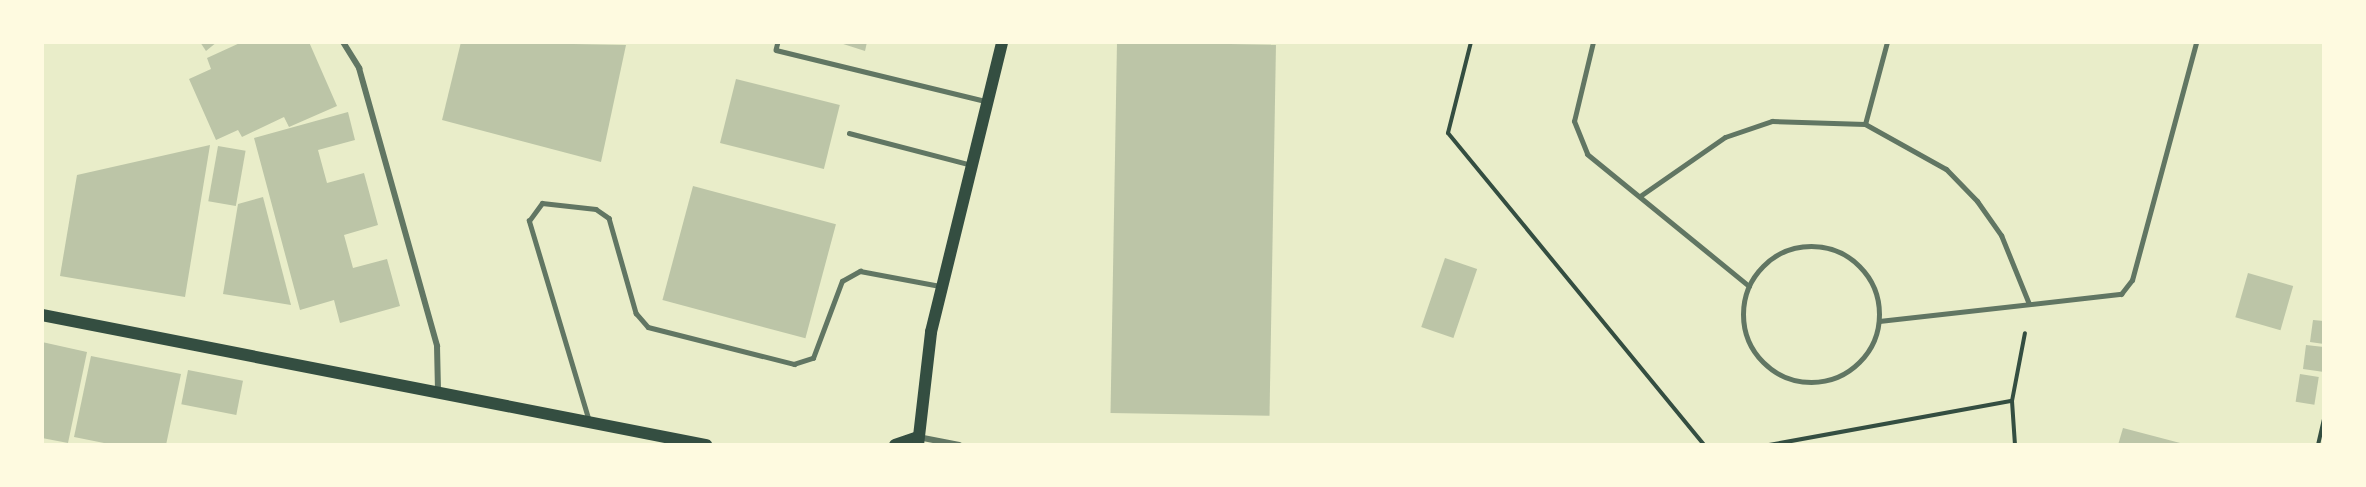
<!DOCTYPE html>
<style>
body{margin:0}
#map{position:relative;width:2366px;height:487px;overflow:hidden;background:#e9edc9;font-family:"Source Sans 3",sans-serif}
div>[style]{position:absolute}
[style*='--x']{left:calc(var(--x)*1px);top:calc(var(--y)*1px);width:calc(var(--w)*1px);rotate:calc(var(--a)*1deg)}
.building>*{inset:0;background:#bcc5a7;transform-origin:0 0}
.path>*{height:4px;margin:-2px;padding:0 2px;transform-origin:2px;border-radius:2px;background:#344e41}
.service>*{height:4.5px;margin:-2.25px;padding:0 2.25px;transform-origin:2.25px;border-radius:2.25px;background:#617663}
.pedestrian>*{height:5px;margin:-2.5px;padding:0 2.5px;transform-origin:2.5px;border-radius:2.5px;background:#617663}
.pedestrian>.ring{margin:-2.5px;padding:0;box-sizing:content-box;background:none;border:5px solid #617663;border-radius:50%}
.minor>*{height:6px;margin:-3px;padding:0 3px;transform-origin:3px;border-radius:3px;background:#617663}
.secondary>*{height:12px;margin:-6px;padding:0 6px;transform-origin:6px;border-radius:6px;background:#344e41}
span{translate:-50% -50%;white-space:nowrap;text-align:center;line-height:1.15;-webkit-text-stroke:6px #fefae0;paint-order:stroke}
.frame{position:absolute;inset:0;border:44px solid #fefae0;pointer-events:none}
</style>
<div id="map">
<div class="building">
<div style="clip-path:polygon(200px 42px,217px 42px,206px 51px)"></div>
<div style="clip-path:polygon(242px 42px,309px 42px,337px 106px,289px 127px,284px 117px,242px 137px,238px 130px,216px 140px,189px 79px,211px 69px,207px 58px)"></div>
<div style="clip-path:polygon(461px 42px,626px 45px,601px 162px,442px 120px)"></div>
<div style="clip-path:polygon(837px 42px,867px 42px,865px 51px)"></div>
<div style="left:1117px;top:42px;width:159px;height:371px;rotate:1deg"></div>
<div style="left:736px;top:79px;width:107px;height:66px;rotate:14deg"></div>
<div style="clip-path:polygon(348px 112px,355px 140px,318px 150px,327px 183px,364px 173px,378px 225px,344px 235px,353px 268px,387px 259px,400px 306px,340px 323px,334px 300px,300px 310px,254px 138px)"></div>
<div style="clip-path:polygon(210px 145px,185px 297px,60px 276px,77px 175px)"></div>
<div style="left:218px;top:146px;width:28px;height:56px;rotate:10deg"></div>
<div style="left:693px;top:186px;width:148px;height:118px;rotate:15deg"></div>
<div style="clip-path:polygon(263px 197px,291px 305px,223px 294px,238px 204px)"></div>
<div style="left:1445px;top:258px;width:34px;height:73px;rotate:19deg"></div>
<div style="left:2248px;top:273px;width:47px;height:46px;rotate:16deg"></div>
<div style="clip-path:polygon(2313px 320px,2324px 321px,2324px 344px,2310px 342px)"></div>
<div style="clip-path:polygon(42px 342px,87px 352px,68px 443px,42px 438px)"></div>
<div style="clip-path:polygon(2306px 345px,2324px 347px,2324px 372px,2303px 369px)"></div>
<div style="clip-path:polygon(91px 356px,181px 374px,166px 445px,114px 445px,74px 437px)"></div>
<div style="left:188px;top:370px;width:56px;height:35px;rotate:11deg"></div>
<div style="left:2300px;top:374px;width:19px;height:28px;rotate:9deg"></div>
<div style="clip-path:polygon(2123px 428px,2184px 444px,2184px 445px,2118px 445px)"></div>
</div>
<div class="path">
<div style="--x:1471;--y:42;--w:94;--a:104.2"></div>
<div style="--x:1448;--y:133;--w:404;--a:50.6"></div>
<div style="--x:1769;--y:445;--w:247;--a:-10.3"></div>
<div style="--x:2015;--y:445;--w:44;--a:-93.9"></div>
<div style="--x:2012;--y:401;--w:69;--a:-79.2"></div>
<div style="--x:2318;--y:445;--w:26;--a:-77"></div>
</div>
<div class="service">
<div style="--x:778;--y:42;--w:8;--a:104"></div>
<div style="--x:776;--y:50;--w:216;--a:13.7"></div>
<div style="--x:849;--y:133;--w:127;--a:14.6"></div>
<div style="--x:588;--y:418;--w:206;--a:-106.7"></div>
<div style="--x:529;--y:221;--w:22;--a:-54"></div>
<div style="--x:542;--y:203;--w:54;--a:6.3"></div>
<div style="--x:596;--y:209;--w:16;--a:35"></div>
<div style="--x:609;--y:218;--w:99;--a:74.1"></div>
<div style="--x:636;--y:313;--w:18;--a:49"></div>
<div style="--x:648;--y:327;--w:151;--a:14.2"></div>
<div style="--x:794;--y:364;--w:20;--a:-18"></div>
<div style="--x:813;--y:358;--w:82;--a:-69.4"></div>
<div style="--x:842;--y:281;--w:21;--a:-29"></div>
<div style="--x:860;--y:271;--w:81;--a:10.6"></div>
</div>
<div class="pedestrian">
<div style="--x:1593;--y:42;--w:81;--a:103.5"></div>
<div style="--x:1574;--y:121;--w:35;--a:68"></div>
<div style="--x:1587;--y:154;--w:209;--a:39.2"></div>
<div style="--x:1865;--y:124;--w:85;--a:-75"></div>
<div style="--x:1640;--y:196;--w:103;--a:-34.8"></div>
<div style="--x:1725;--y:137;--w:50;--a:-18.8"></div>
<div style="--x:1772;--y:121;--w:93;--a:1.8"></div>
<div style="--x:1865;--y:124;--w:93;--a:29.1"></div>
<div style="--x:1946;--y:169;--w:45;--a:45.9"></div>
<div style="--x:1977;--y:201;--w:42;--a:54.8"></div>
<div style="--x:2001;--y:235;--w:74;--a:67.9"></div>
<div class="ring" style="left:1743px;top:246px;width:131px;height:131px"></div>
<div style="--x:1879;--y:321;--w:244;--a:-6.4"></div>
<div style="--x:2121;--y:294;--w:18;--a:-52"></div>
<div style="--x:2132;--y:280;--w:246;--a:-74.9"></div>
</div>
<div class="minor">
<div style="--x:343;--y:42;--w:31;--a:58"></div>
<div style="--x:359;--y:68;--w:289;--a:74.3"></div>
<div style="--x:437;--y:346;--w:44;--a:88.7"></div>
<div style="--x:918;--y:437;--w:42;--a:11"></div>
</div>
<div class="secondary">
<div style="--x:42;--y:315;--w:677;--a:11.08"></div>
<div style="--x:895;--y:445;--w:24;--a:-19"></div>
<div style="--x:918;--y:445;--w:114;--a:-83.4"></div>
<div style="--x:931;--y:332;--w:299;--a:-76.2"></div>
</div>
<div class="frame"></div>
</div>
